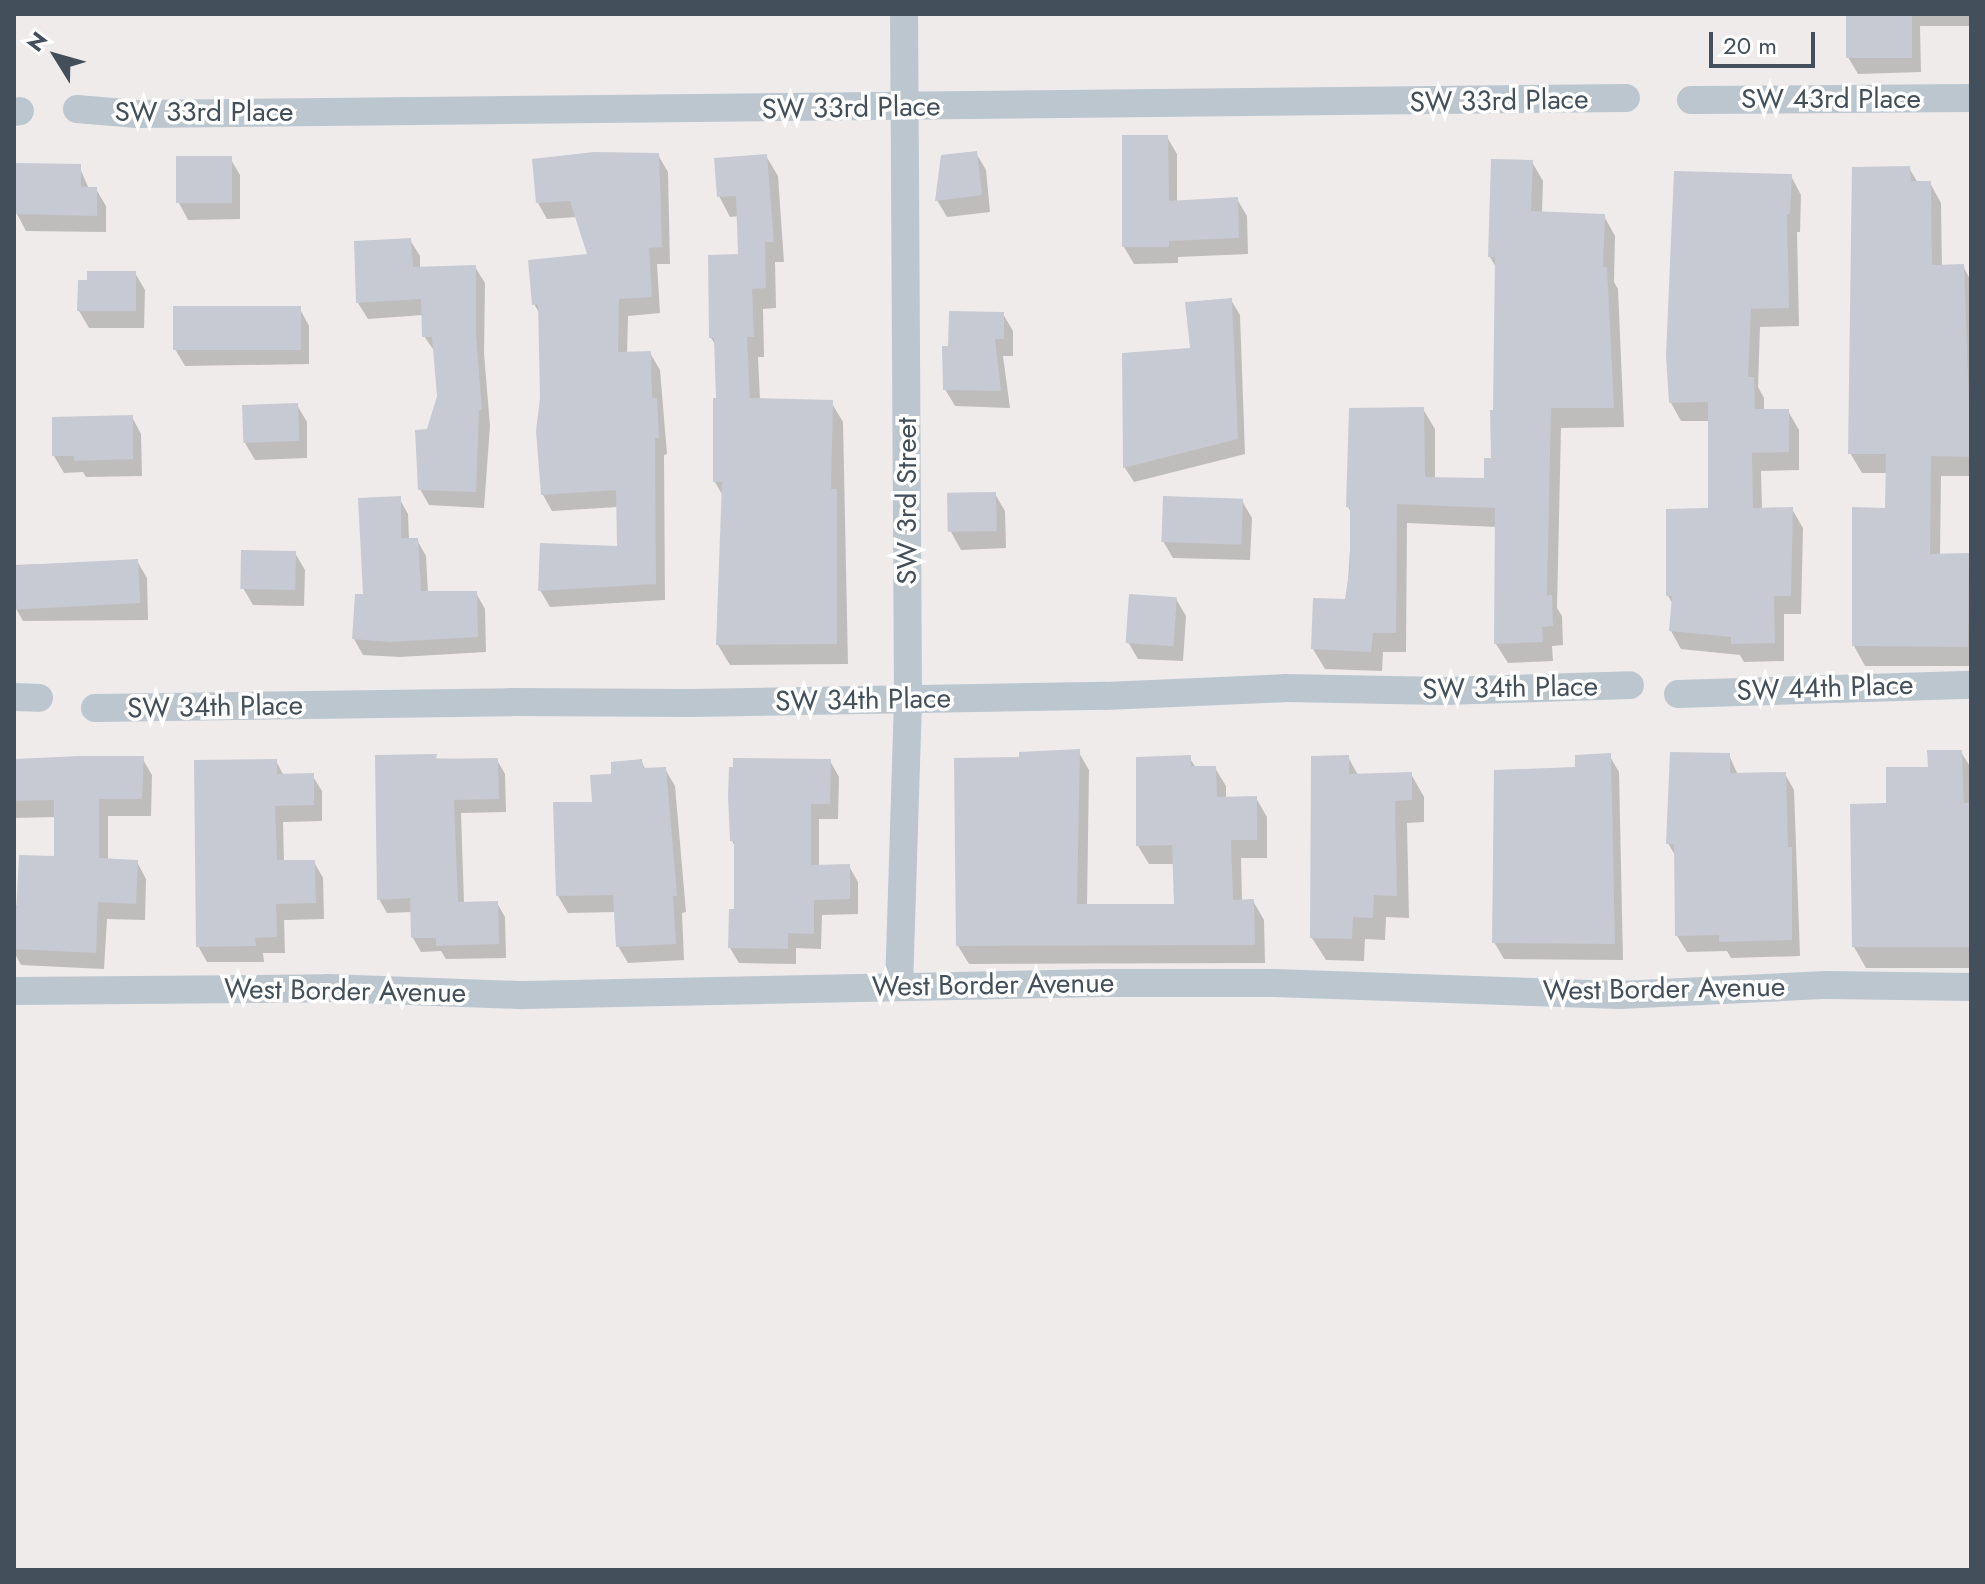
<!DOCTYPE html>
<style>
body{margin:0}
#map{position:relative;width:1985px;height:1584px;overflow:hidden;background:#efebeb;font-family:Jost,sans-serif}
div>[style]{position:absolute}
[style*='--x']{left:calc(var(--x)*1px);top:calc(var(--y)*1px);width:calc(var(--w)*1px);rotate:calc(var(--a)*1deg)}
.shadow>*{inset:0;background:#0003}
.building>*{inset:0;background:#c7cad2;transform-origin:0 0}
.minor>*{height:28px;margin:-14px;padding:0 14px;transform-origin:14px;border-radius:14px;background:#bbc6cf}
span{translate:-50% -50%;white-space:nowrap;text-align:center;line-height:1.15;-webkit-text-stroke:7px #fff;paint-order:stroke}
.street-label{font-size:28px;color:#434f5a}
.frame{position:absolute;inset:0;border:16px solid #434f5a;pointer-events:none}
.north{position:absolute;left:16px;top:16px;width:80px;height:80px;-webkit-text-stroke:6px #fff;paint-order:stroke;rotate:307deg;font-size:22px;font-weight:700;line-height:32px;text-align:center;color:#434f5a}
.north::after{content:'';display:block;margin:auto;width:28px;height:36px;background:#434f5a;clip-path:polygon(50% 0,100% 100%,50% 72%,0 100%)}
.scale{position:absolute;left:1709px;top:32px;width:106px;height:36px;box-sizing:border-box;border:4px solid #434f5a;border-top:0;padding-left:10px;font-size:24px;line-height:28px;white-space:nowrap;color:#434f5a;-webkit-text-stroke:6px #fff;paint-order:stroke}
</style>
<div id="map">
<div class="shadow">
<div style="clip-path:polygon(1848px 14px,1971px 14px,1971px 26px,1920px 26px,1921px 72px,1858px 74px,1848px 57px)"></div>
<div style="clip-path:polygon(1167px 137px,1177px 154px,1177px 202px,1237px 199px,1247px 216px,1248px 254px,1178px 257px,1178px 263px,1134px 264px,1124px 247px)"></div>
<div style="clip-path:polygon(976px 153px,986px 170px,990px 212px,947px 217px,937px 200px)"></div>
<div style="clip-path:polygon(658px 155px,668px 172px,670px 264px,657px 264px,660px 313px,628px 316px,627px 354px,650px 353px,660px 370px,667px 454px,664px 455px,665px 600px,550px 607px,540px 590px,619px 548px,618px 507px,552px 511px,543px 495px,540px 314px,534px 304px,589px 256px,577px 217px,547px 219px,538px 203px)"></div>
<div style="clip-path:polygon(766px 156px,778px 176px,784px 262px,775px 262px,776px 308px,763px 309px,764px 357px,758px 357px,760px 400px,831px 402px,843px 422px,848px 664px,730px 665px,718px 645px,723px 496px,715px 482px,718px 400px,717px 347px,711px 338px,740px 256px,739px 216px,730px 217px,719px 196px)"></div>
<div style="clip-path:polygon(230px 158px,240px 175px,240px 219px,188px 220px,179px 203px)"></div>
<div style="clip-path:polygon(1532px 162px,1543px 181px,1542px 213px,1604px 216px,1615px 236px,1614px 282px,1618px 289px,1624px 427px,1561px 428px,1557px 608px,1562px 616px,1563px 645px,1552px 646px,1553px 661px,1508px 663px,1496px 644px,1497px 527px,1407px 523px,1406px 652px,1383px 652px,1382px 671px,1325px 669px,1313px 649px,1347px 601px,1352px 514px,1348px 507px,1423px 409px,1435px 429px,1435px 479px,1486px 480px,1493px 460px,1495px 412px,1497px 269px,1490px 257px)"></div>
<div style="clip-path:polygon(79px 166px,89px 189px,96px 189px,106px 206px,106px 232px,26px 231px,17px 214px)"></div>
<div style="clip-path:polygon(1909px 168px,1918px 183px,1930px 183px,1941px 203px,1942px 267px,1963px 266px,1971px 281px,1971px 476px,1941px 476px,1940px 555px,1968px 555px,1971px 560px,1971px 666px,1865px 666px,1854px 646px,1887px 510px,1888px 473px,1862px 473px,1850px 453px)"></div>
<div style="clip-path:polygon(1791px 176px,1801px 195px,1800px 232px,1797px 232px,1799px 326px,1760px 327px,1758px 387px,1764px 398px,1764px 411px,1788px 411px,1799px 430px,1799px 470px,1761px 471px,1762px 510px,1792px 509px,1803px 528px,1801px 614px,1784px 614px,1784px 661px,1744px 662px,1740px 655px,1681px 649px,1671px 631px,1673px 604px,1668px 596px,1710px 510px,1710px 421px,1681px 421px,1671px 403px)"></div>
<div style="clip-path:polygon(410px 240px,420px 256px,420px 269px,475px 267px,485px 283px,484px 353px,490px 426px,484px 508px,429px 505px,420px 489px,439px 396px,435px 352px,424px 336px,423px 315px,368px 319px,358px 303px)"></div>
<div style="clip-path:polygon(135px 273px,145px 290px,144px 328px,89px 328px,79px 311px,89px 282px)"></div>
<div style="clip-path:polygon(1231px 300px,1240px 315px,1245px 454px,1134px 482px,1125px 468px,1124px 354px,1192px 350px)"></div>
<div style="clip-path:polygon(300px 309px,309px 326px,309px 364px,185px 366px,175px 349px)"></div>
<div style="clip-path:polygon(1003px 314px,1013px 331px,1013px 356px,1003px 356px,1010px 408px,955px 406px,945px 389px,950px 348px)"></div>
<div style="clip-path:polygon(297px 405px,307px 422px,307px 458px,255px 460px,245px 443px)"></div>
<div style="clip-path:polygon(132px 417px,141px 434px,142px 476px,86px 477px,83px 472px,64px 473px,54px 456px)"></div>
<div style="clip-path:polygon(995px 494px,1005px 511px,1006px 548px,961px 550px,951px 532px)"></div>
<div style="clip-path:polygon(399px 498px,408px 514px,409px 540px,417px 540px,426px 556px,428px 593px,476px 593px,485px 609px,486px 652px,400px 657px,363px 655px,354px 639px)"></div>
<div style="clip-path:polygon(1242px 501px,1252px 518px,1250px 560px,1173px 558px,1163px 541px)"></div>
<div style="clip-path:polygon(295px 553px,305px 570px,304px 606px,253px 605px,243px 588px)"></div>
<div style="clip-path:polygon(137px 561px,147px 578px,148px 620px,23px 621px,14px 605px,14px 565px)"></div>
<div style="clip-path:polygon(1176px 599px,1186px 616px,1183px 661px,1138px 659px,1128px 642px)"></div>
<div style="clip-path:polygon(1078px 751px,1089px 770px,1087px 906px,1176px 906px,1174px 864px,1149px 864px,1138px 846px,1189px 757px,1196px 768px,1215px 768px,1226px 786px,1226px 798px,1256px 798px,1267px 817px,1267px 858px,1241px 858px,1242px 901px,1253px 901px,1264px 920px,1265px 963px,969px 964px,958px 946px,1021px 759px)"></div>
<div style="clip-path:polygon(1961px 752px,1971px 768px,1971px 968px,1866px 968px,1854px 947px,1888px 805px,1930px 769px)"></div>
<div style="clip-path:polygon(1609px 755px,1619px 772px,1623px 960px,1504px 959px,1494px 942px,1577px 769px)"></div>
<div style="clip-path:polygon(1729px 755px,1738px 775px,1785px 774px,1794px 790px,1800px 956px,1731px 958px,1727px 951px,1687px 952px,1677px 936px,1676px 857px,1668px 843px)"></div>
<div style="clip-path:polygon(377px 757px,497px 760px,505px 774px,506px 812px,461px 813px,464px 903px,497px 903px,505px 917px,506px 958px,446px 959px,441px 951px,421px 952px,413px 938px,412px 912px,387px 913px,379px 899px)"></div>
<div style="clip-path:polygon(1348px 757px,1358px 775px,1411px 774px,1424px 797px,1424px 822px,1407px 823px,1409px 918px,1386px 917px,1385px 940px,1365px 939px,1364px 961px,1326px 960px,1312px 938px)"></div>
<div style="clip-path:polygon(142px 758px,152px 775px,151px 816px,108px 816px,108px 861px,137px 862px,146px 879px,145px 920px,107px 919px,104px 969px,21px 965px,14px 952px,14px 905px,19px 905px,56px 858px,56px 817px,14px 818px,14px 761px)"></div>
<div style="clip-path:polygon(276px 761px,284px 776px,312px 775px,322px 791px,322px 821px,283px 822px,284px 862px,314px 862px,323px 878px,324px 919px,284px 920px,285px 953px,263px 953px,264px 962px,207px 962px,198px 946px)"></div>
<div style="clip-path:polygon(641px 761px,646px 770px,665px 769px,675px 786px,686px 912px,682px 913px,684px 960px,628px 963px,618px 946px,616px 912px,568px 913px,558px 896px,594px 805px,613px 775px)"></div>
<div style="clip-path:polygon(830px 761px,839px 777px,838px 819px,819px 819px,819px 867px,849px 866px,858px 882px,858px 914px,822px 915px,821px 949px,796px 948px,796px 964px,739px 963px,730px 948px,736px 911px,736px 848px,732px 841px)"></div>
</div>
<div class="building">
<div style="left:1846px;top:14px;width:66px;height:44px"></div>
<div style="clip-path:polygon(1122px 135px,1168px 135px,1169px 201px,1238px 197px,1239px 238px,1169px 241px,1169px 247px,1122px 247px)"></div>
<div style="clip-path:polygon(977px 151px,982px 195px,935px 201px,941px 155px)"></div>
<div style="clip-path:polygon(594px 152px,659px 153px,662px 247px,649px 248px,652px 297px,619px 299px,618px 352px,651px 351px,652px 398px,657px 398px,659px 438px,655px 438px,656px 584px,538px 591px,540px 543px,617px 546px,616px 490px,541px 495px,536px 431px,540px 398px,538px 304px,532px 305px,528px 260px,587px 254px,570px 201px,536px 203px,532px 159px)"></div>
<div style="clip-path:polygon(767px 154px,774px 242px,765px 242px,766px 288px,752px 289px,754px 337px,747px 337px,750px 398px,833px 400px,831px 489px,837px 489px,837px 644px,716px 645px,722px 482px,713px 482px,713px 398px,716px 398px,714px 338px,709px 338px,708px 255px,738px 254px,736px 196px,717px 197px,714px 158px)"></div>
<div style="left:176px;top:156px;width:56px;height:47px"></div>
<div style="clip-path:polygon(1491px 159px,1533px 160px,1531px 211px,1605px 214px,1603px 267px,1607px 267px,1614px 408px,1551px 408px,1547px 595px,1552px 595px,1553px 626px,1542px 627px,1543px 642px,1494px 644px,1495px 508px,1397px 504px,1396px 633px,1373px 633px,1371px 652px,1311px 649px,1313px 598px,1345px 599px,1350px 566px,1350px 507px,1346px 507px,1349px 408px,1424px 407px,1425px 477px,1484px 478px,1484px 458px,1491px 458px,1490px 410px,1493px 410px,1495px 257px,1488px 257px)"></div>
<div style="clip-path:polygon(16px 163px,81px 164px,81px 187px,97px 187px,97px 216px,15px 214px)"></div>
<div style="clip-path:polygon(1910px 166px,1911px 181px,1931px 181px,1932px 265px,1964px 264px,1971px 457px,1931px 456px,1930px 554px,1969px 553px,1968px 647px,1852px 646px,1852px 507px,1885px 508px,1886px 454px,1848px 454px,1852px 167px)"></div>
<div style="clip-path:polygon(1674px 171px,1792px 174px,1790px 214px,1787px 214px,1789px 308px,1751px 309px,1748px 377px,1754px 377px,1755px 409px,1789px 409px,1789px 452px,1752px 453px,1753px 508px,1793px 507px,1791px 596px,1774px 596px,1775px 643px,1731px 644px,1731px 637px,1669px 631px,1672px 596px,1666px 596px,1666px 509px,1708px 508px,1708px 402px,1669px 403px,1666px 355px)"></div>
<div style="clip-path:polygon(411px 238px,413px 267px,476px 265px,476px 335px,482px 410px,479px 410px,476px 492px,418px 490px,415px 430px,427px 429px,437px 396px,432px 337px,422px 337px,421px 299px,356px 303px,354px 241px)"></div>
<div style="clip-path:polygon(87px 271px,136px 271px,136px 311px,77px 311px,78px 280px,87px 280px)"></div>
<div style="clip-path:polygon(1232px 298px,1238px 439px,1123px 468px,1122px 353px,1190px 348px,1185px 302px)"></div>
<div style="left:173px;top:306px;width:128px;height:44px"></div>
<div style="clip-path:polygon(949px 311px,1004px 312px,1004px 339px,995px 339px,1001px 391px,943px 390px,942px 346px,948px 346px)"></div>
<div style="left:298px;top:403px;width:38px;height:56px;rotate:88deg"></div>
<div style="clip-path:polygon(133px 415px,133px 459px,74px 461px,74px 456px,52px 456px,52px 417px)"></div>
<div style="left:996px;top:492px;width:39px;height:49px;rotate:89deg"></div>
<div style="clip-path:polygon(401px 496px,401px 538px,418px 538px,421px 591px,477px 591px,478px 637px,390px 642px,352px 639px,355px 594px,363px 594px,358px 498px)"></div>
<div style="left:1163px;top:496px;width:80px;height:46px;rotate:2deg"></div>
<div style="left:241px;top:550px;width:55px;height:39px;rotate:1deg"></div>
<div style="left:138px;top:559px;width:44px;height:124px;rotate:87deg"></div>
<div style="left:1129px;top:594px;width:48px;height:49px;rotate:4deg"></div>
<div style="clip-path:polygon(1080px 749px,1077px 904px,1174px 904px,1172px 845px,1136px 846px,1136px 757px,1191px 755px,1191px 766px,1216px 766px,1217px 797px,1257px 796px,1257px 840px,1231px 840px,1233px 900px,1254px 899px,1255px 945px,956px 946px,954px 758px,1019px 757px,1019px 752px)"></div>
<div style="clip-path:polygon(1927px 750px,1962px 750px,1964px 803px,1971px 803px,1971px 947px,1852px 947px,1850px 804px,1886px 803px,1886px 767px,1928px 767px)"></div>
<div style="clip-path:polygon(1670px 752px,1730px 753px,1730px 773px,1786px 772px,1788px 847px,1792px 847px,1792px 940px,1719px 942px,1719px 935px,1675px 936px,1674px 844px,1666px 844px)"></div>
<div style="clip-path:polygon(1611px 753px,1615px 944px,1492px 943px,1494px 770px,1575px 767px,1575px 755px)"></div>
<div style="clip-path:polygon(437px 754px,436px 759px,498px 758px,499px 799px,454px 800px,458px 902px,498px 901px,499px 944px,436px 946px,436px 938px,411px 938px,410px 898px,377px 900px,375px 755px)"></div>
<div style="clip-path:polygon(1349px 755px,1349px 774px,1412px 772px,1412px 800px,1395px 801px,1397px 896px,1374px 895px,1373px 918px,1353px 917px,1352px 939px,1310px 938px,1311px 756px)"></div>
<div style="clip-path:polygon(80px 756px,144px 756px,142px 799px,99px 799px,99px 858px,138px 860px,136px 904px,98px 902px,96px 953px,14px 949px,19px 855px,54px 856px,54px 800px,14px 801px,14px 759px)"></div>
<div style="clip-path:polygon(733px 758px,831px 759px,830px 804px,811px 804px,811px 865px,850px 864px,850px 899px,814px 900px,814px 934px,788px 933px,788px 949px,728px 948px,729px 909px,734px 909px,734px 841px,730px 841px,728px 796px,729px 767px,733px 767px)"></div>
<div style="clip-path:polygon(277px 759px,277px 774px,314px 773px,314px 805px,275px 806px,277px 860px,315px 860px,316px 903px,276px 904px,277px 937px,255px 938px,256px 946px,196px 947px,194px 760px)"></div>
<div style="clip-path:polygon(642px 759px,643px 768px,666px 767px,677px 896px,673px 896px,676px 944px,616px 947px,613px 895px,556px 896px,553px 802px,592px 802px,590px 775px,611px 774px,611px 762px)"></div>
</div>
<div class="minor">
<div style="--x:1691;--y:100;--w:280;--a:-0.4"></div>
<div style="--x:77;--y:109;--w:60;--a:4.8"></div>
<div style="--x:137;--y:114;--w:1489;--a:-0.62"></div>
<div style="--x:14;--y:112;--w:6;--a:-9"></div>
<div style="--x:1678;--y:694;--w:293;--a:-1.8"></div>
<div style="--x:14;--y:697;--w:25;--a:2"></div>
<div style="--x:95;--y:708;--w:416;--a:-0.8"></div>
<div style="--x:511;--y:702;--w:180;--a:0.3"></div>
<div style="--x:691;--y:703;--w:414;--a:-1"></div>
<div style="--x:1105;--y:696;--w:180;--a:-2.5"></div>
<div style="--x:1285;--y:688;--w:158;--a:1.1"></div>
<div style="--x:1443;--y:691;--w:187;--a:-1.8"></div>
<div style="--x:899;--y:987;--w:288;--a:-88.2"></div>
<div style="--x:908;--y:699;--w:685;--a:-90.33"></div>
<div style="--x:14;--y:991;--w:314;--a:-0.5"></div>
<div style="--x:328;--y:988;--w:195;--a:2.1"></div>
<div style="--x:523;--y:995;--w:579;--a:-1.19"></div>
<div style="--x:1102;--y:983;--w:172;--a:0"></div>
<div style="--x:1274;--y:983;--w:346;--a:2"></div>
<div style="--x:1620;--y:995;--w:207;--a:-2.8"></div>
<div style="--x:1827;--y:985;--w:144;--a:0.8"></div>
</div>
<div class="street-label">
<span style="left:1831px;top:99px">SW 43rd Place</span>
<span style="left:1499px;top:101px;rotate:-1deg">SW 33rd Place</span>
<span style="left:851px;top:108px;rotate:-1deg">SW 33rd Place</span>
<span style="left:204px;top:112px">SW 33rd Place</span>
<span style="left:907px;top:501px;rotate:-90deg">SW 3rd Street</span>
<span style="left:1510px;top:688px;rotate:-1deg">SW 34th Place</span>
<span style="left:1825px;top:688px;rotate:-2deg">SW 44th Place</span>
<span style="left:863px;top:700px;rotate:-1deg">SW 34th Place</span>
<span style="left:215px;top:707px;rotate:-1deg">SW 34th Place</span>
<span style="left:993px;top:985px;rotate:-1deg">West Border Avenue</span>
<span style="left:1664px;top:989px;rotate:-1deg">West Border Avenue</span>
<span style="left:345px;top:991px;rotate:1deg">West Border Avenue</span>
</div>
<div class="frame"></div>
<div class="north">N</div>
<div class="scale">20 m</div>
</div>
